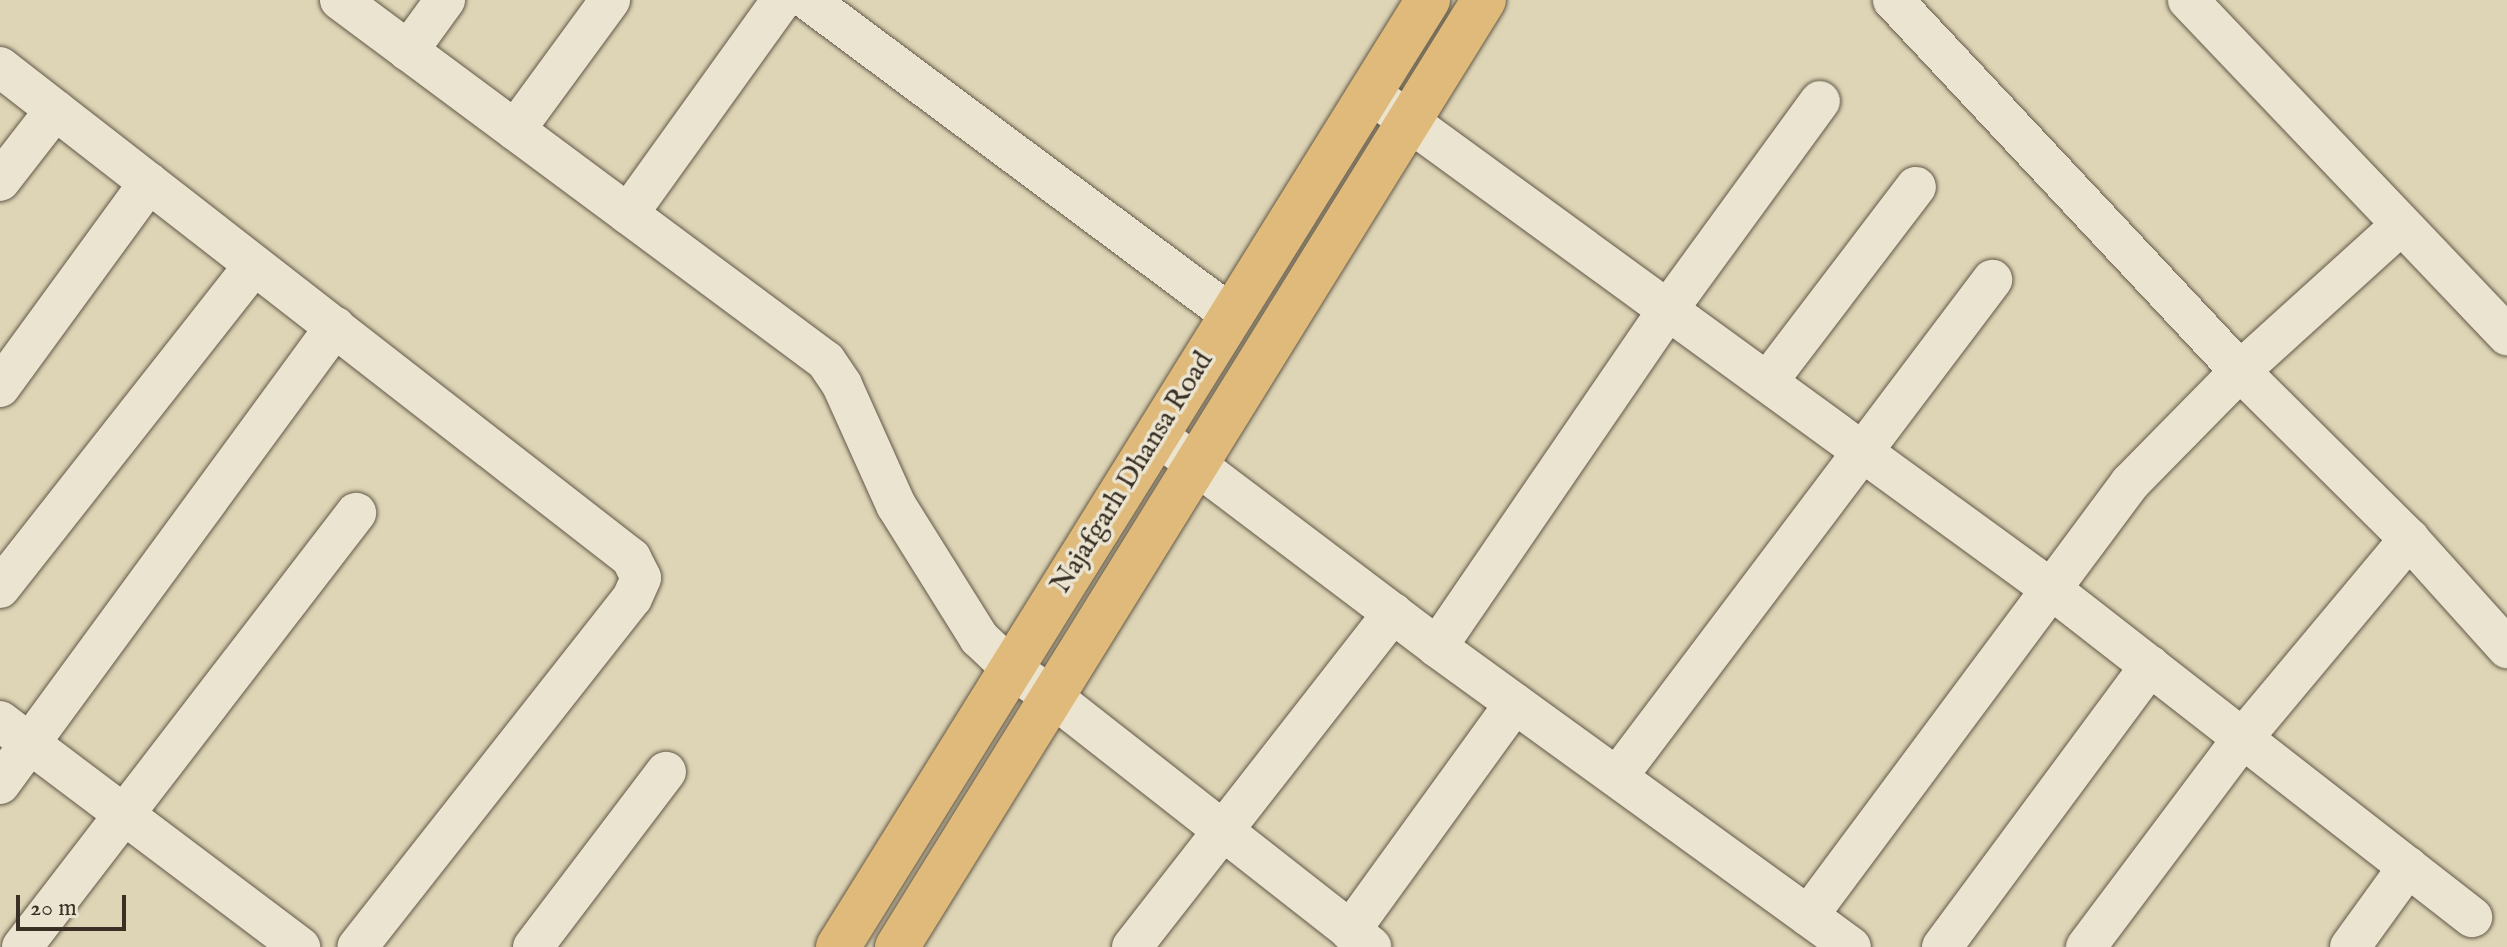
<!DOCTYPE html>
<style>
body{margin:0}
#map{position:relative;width:2507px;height:947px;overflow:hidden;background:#ded5b6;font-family:"IM FELL English",serif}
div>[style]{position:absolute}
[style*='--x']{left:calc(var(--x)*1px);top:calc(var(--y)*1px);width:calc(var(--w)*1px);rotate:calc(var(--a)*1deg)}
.roads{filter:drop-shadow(0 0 2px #625848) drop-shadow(0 0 2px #625848)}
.minor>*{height:40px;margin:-20px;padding:0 20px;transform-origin:20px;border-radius:20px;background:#eae4d0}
.major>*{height:44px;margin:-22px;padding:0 22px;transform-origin:22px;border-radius:22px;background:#dfba7b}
span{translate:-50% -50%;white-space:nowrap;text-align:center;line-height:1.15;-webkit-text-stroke:7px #eae4d0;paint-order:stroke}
.street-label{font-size:28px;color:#392f24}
.scale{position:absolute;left:16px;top:895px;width:110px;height:36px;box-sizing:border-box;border:4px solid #392f24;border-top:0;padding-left:10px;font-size:24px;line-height:28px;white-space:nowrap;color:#392f24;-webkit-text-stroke:6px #eae4d0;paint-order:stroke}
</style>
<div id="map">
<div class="roads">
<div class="minor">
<div style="--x:340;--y:0;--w:605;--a:36.6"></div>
<div style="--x:826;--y:361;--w:29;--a:56"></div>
<div style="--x:842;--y:385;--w:132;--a:65.8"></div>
<div style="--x:896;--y:505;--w:157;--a:58"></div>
<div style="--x:979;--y:638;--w:45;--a:43.2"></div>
<div style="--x:1012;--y:669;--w:51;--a:34.6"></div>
<div style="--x:1054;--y:698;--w:403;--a:38.1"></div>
<div style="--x:808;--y:0;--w:527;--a:36.67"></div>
<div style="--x:1893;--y:0;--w:508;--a:46.91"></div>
<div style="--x:2240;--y:371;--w:238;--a:44.8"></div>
<div style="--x:2409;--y:539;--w:147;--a:48"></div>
<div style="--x:2188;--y:0;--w:463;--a:46.4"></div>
<div style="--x:408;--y:51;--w:63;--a:-54"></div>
<div style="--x:0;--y:67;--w:800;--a:37.89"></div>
<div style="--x:631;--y:558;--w:22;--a:63"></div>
<div style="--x:641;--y:578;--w:22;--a:114"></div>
<div style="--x:632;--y:598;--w:444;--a:128.2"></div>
<div style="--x:1370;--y:93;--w:842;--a:36.07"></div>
<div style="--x:2051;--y:589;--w:534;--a:37.92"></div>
<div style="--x:515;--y:130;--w:161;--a:-53.8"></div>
<div style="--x:0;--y:181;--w:90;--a:-52.2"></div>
<div style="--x:628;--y:214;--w:264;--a:-54.3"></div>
<div style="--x:1768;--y:381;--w:244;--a:-52.7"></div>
<div style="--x:0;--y:387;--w:253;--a:-53.9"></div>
<div style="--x:1157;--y:435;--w:351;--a:37.1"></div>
<div style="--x:1437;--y:647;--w:511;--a:35.93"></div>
<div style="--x:0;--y:588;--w:411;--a:-51.8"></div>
<div style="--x:1437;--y:647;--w:411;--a:-55.6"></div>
<div style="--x:1669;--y:308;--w:256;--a:-53.9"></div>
<div style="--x:0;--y:721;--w:376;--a:37"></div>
<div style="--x:1617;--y:777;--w:623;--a:-52.96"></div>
<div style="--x:0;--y:784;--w:567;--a:-53.76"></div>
<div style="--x:1808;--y:916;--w:540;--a:-53.36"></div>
<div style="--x:2130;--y:483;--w:157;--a:-45.5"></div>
<div style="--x:2240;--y:371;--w:216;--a:-42.2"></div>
<div style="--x:1350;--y:931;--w:281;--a:-54.1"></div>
<div style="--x:22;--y:947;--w:548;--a:-52.42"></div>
<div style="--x:533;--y:947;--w:220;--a:-52.8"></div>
<div style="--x:1132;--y:947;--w:424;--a:-52"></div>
<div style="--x:1942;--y:947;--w:350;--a:-53.5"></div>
<div style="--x:2086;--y:947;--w:260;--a:-53.1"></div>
<div style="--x:2242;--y:739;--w:261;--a:-50.1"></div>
<div style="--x:2350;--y:947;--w:99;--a:-54.1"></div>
</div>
<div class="major">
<div style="--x:838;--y:947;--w:1116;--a:-58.08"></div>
<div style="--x:897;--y:947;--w:1114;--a:-58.21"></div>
</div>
</div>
<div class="street-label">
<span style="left:1133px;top:473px;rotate:-58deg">Najafgarh Dhansa Road</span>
</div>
<div class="scale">20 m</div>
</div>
